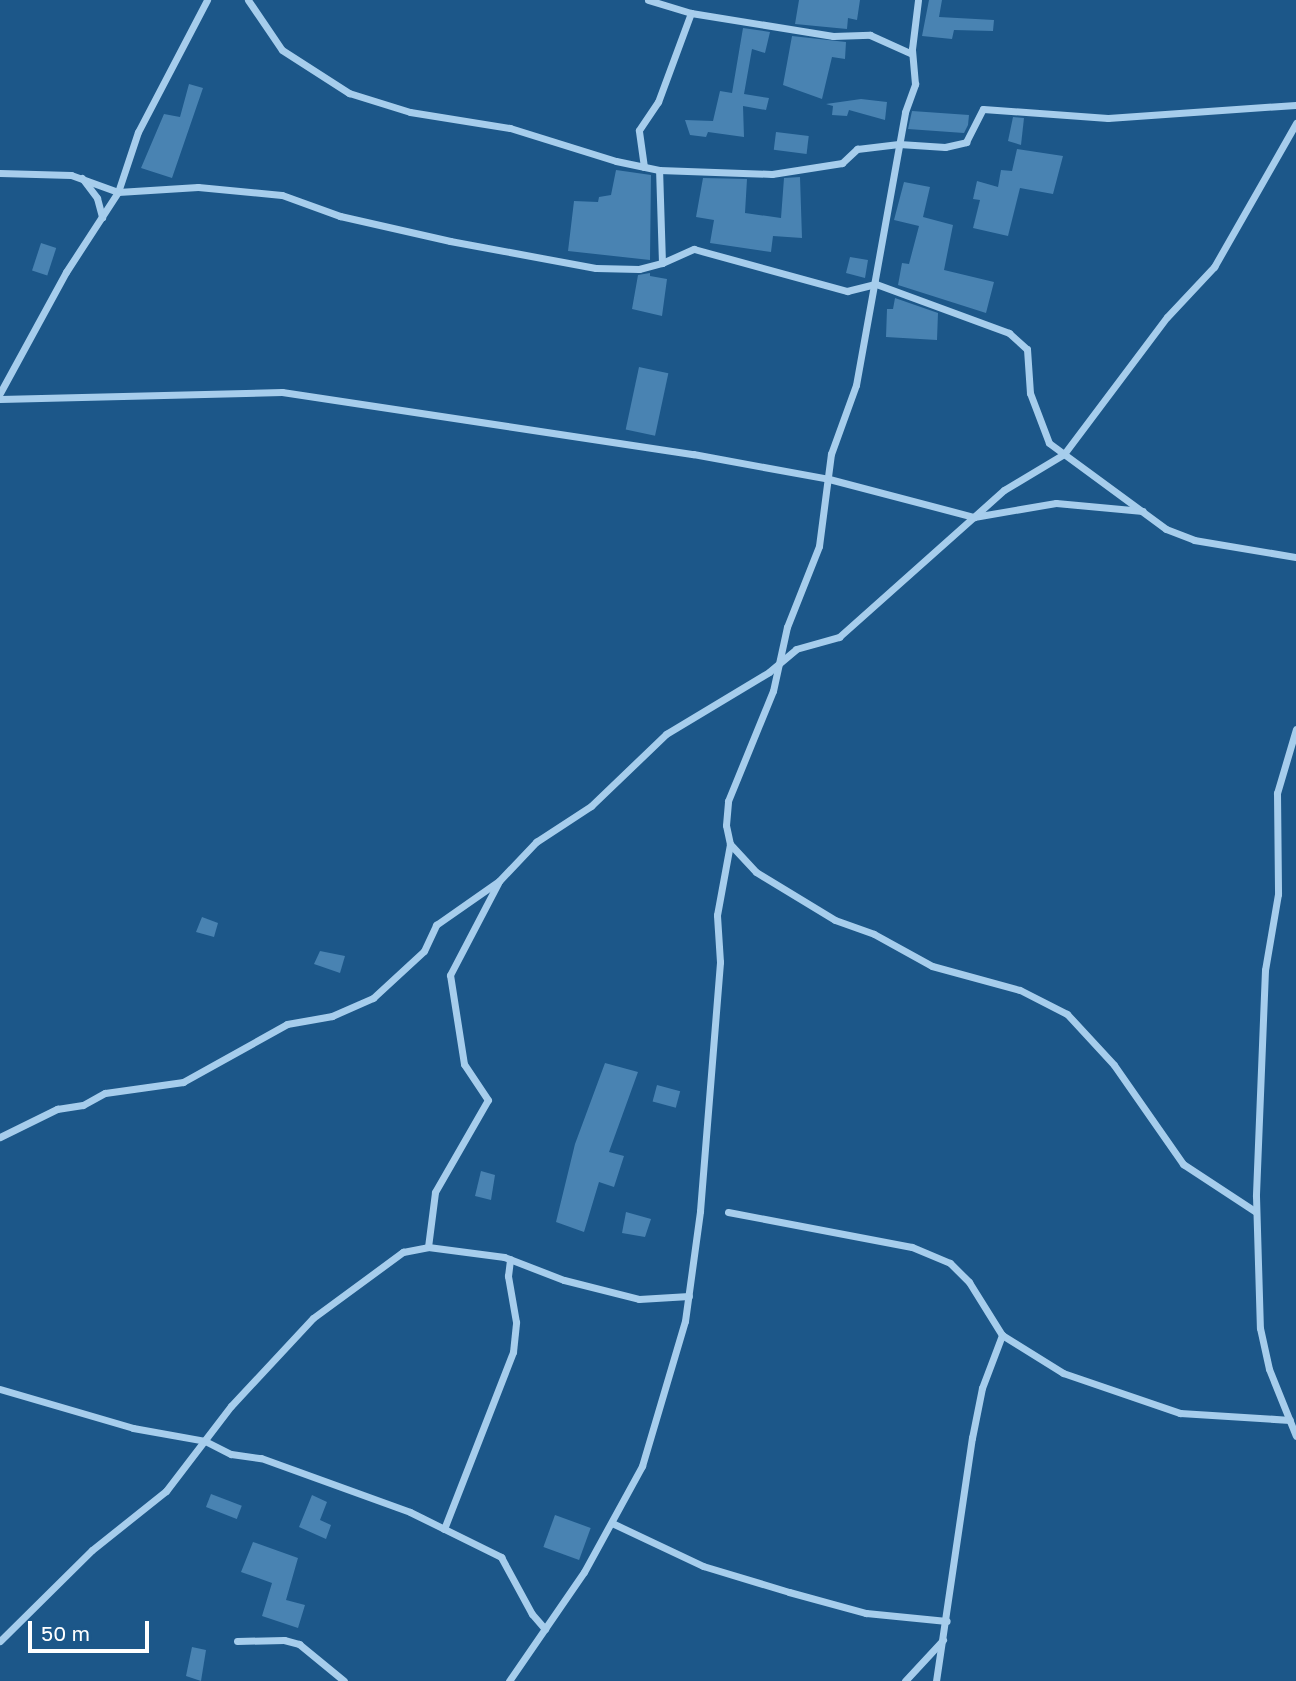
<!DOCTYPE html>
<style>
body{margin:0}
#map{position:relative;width:1296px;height:1681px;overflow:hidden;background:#1c5789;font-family:"Golos Text",sans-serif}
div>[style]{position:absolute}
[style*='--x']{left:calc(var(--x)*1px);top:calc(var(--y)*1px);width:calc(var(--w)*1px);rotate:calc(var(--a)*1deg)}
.building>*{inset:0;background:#4983b2;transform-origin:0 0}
.minor>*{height:7px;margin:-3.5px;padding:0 3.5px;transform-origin:3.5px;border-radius:3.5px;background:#a6cdec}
span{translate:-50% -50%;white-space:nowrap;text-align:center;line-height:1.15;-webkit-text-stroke:6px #1c5789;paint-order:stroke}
.scale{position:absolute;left:28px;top:1621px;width:121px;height:32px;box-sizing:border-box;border:4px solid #fff;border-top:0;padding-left:9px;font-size:21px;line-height:24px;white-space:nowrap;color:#fff;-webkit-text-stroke:5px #1c5789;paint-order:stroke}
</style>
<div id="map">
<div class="building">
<div style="clip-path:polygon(799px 0,860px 0,857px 20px,848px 18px,847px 29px,795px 24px)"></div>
<div style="clip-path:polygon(929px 0,942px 0,939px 17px,994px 20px,993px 31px,954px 30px,952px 39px,922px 36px)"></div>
<div style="clip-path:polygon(743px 28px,770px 32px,765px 53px,752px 49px,744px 94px,769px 98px,766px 110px,743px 106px,744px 137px,708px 132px,706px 137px,690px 135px,685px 120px,713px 121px,720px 91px,732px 93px)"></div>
<div style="clip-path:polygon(792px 36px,846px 42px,845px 59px,832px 57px,822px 99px,783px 85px)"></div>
<div style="clip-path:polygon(189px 84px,203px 88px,172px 178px,141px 168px,164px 114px,180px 117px)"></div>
<div style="clip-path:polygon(861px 99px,887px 102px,885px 120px,849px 110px,847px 116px,832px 115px,833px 106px,826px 104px)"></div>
<div style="clip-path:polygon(912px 111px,969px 115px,968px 125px,964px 133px,908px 129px)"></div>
<div style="clip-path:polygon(1013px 117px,1024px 118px,1021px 145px,1008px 141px)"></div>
<div style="left:776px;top:132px;width:33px;height:18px;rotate:7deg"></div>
<div style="clip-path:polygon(1017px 149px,1063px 156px,1053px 194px,1020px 188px,1008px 236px,973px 228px,980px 200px,973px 199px,977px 181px,998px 187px,1001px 170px,1012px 171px)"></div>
<div style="clip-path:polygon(616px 170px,651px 175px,650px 260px,568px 251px,574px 201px,598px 202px,599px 197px,611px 195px)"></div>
<div style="clip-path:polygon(800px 177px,802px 238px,773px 236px,771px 252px,710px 243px,714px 220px,696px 217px,703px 178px,747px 179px,745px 213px,781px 218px,784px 178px)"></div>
<div style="clip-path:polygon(904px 182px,930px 187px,923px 217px,953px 225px,944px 270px,994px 282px,986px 313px,898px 285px,902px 263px,909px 264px,919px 226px,894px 220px)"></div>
<div style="left:41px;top:243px;width:16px;height:29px;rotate:18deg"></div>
<div style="clip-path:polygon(850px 257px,868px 260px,865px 278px,846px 273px)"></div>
<div style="clip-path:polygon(650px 273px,650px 276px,667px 279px,662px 316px,632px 309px,638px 275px)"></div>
<div style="clip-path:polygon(895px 298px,938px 313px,937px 340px,886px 337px,887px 309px,893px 309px)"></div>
<div style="left:639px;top:367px;width:30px;height:64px;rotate:12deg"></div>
<div style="clip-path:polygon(202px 917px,218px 923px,214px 937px,196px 932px)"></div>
<div style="clip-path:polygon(320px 951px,345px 956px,340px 973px,314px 964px)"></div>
<div style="clip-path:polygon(605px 1063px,638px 1072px,609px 1152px,624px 1156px,614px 1187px,599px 1182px,584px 1232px,556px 1222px,575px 1144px)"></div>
<div style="left:657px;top:1085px;width:24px;height:17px;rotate:15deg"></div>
<div style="clip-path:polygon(481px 1171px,495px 1175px,491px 1200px,475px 1196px)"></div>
<div style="clip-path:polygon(626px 1212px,651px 1219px,645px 1237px,622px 1233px)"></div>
<div style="left:211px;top:1494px;width:33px;height:14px;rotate:21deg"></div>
<div style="clip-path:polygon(312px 1495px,327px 1502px,320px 1520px,331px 1525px,326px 1539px,299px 1527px)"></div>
<div style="left:555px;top:1515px;width:38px;height:34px;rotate:20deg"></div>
<div style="clip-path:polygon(253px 1542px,298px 1558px,286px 1600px,305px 1605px,298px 1628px,262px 1616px,272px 1583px,241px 1572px)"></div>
<div style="clip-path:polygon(192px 1647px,206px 1650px,201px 1681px,186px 1676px)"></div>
</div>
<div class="minor">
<div style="--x:248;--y:0;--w:60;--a:55.8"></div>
<div style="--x:282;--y:50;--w:80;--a:32.7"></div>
<div style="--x:349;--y:93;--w:64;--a:17.3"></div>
<div style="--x:410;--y:112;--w:101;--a:9.1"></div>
<div style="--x:510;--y:128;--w:111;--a:17.3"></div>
<div style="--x:616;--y:161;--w:44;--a:11.8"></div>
<div style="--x:659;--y:170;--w:113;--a:2"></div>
<div style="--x:772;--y:174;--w:71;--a:-8.9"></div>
<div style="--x:842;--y:163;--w:21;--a:-43"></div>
<div style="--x:857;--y:149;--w:42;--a:-6.8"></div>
<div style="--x:899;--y:144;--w:46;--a:3.7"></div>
<div style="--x:945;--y:147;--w:22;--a:-13"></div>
<div style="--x:966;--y:142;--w:37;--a:-63"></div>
<div style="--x:983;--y:109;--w:125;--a:4.1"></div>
<div style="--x:1108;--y:118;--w:188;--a:-4"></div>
<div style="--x:648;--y:0;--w:45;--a:16.8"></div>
<div style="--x:691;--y:13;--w:144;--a:9.2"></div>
<div style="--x:833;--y:36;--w:37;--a:-2"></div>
<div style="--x:870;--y:35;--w:46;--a:24.3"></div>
<div style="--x:644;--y:167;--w:37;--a:-98"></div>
<div style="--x:639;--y:130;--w:34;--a:-56"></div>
<div style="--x:658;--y:102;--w:95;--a:-69.7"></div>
<div style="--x:0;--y:173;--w:71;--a:1.6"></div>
<div style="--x:71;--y:175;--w:50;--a:19.9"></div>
<div style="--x:118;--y:192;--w:80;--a:-3.6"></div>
<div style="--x:198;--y:187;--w:84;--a:5.4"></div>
<div style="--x:282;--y:195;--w:62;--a:19.9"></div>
<div style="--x:340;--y:216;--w:113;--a:12.8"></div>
<div style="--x:450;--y:241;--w:148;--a:10.5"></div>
<div style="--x:596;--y:268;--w:43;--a:1.3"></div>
<div style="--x:639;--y:269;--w:24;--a:-15"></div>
<div style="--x:662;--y:263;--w:93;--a:-91.8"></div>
<div style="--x:82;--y:178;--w:25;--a:53"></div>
<div style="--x:97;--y:198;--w:20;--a:75"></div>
<div style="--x:662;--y:263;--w:35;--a:-24"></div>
<div style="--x:694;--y:249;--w:159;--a:15.4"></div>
<div style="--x:847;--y:291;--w:30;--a:-14"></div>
<div style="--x:876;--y:284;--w:142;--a:20.2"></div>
<div style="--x:1009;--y:333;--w:24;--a:42"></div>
<div style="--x:1027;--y:349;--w:44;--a:86.1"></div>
<div style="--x:1030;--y:393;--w:53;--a:69.2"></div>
<div style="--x:1049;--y:443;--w:145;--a:36.3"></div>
<div style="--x:1166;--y:529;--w:30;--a:21"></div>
<div style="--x:1194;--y:540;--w:103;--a:9.5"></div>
<div style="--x:0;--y:393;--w:138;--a:-61.4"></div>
<div style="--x:66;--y:272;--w:95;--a:-57"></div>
<div style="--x:118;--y:192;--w:63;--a:-71.6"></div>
<div style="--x:138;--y:132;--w:149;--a:-62.4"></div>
<div style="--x:0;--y:399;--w:282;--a:-1.4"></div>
<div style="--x:282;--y:392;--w:416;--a:8.6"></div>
<div style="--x:693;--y:454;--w:138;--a:10.4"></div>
<div style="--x:829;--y:479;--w:150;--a:14.7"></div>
<div style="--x:974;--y:517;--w:83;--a:-9.7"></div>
<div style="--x:1056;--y:503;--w:87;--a:5.3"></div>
<div style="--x:1296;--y:729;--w:67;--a:106.5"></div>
<div style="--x:1277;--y:793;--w:101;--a:89.4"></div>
<div style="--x:1278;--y:894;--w:77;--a:99.7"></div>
<div style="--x:1265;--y:970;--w:226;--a:92.3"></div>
<div style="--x:1256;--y:1196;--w:132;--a:88.3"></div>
<div style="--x:1260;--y:1328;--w:42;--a:77.6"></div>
<div style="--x:1269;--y:1369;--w:72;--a:68.1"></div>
<div style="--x:730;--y:844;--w:38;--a:47"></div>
<div style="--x:756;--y:872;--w:92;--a:31.3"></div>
<div style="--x:835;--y:920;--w:41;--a:19.7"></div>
<div style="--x:874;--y:934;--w:66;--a:28.9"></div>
<div style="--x:932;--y:966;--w:91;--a:15.3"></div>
<div style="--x:1020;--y:990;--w:53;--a:27.1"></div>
<div style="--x:1067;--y:1014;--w:69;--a:47.3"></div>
<div style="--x:1114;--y:1065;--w:121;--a:55.1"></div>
<div style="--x:1183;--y:1164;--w:87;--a:33.3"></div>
<div style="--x:0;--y:1137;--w:64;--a:-26.2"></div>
<div style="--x:57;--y:1109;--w:26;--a:-9"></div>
<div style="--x:83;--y:1105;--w:25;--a:-29"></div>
<div style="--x:105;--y:1093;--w:79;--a:-8"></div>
<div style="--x:183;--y:1082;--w:119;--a:-29.1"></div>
<div style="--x:287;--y:1024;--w:46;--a:-10.1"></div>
<div style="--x:332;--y:1016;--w:45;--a:-23.7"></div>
<div style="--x:373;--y:998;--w:69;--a:-42.7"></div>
<div style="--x:424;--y:951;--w:29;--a:-65"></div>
<div style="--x:436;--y:925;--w:77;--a:-34.9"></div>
<div style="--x:499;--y:881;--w:54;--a:-46.5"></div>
<div style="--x:536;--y:842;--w:66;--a:-33.2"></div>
<div style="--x:591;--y:806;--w:104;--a:-43.8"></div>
<div style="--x:666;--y:734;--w:120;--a:-31"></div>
<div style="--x:769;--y:672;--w:35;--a:-40"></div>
<div style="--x:796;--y:649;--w:45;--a:-15.6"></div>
<div style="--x:839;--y:637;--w:221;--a:-41.7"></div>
<div style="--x:1004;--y:490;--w:70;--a:-31"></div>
<div style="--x:1064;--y:454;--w:171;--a:-53.1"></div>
<div style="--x:1167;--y:317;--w:69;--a:-46.8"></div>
<div style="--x:1214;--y:267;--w:166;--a:-60.3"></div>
<div style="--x:728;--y:1212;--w:187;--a:10.8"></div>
<div style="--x:912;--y:1247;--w:41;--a:22.8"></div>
<div style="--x:950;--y:1263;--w:27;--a:45"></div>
<div style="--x:969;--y:1282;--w:62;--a:58.1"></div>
<div style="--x:1002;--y:1335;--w:72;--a:31.9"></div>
<div style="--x:1063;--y:1373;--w:124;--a:18.9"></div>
<div style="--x:1180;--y:1413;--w:110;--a:3.6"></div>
<div style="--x:428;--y:1247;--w:55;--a:-82.7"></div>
<div style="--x:435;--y:1192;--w:106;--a:-60.1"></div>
<div style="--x:488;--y:1100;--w:43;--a:-123.7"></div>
<div style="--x:464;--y:1064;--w:90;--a:-98.9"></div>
<div style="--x:450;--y:975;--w:104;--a:-62.4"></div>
<div style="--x:0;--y:1389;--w:139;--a:16.3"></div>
<div style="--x:133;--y:1428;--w:73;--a:10.2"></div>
<div style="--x:205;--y:1441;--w:29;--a:27"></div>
<div style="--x:231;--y:1454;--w:30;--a:8"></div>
<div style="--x:261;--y:1458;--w:158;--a:19.9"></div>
<div style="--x:410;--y:1512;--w:102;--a:26.3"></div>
<div style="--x:501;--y:1557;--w:65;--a:61.5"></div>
<div style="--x:532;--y:1614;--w:20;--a:49"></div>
<div style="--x:612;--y:1523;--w:101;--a:25.3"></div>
<div style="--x:703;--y:1566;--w:90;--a:16.8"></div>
<div style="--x:789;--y:1592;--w:80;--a:15.3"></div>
<div style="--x:866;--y:1613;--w:81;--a:5.6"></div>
<div style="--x:444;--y:1529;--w:190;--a:-68.7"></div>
<div style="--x:513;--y:1352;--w:30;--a:-84"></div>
<div style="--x:516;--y:1322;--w:47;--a:-99.9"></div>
<div style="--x:508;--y:1276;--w:17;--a:-83"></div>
<div style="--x:0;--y:1641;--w:129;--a:-44.7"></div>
<div style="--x:92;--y:1550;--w:95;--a:-38.6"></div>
<div style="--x:166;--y:1491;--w:107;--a:-52.6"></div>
<div style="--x:231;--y:1406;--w:120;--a:-47"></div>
<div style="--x:313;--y:1318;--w:112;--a:-36.3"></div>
<div style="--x:403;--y:1252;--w:25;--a:-11"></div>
<div style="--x:428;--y:1247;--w:77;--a:7.5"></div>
<div style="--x:504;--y:1257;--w:64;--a:21"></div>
<div style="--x:564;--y:1280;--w:77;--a:14.2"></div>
<div style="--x:639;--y:1299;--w:50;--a:-3.4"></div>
<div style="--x:237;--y:1641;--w:47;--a:-1.2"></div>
<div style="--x:284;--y:1640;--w:16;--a:15"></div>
<div style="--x:299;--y:1644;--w:58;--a:39.4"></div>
<div style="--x:509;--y:1681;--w:132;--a:-55.5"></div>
<div style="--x:584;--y:1572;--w:121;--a:-61.3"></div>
<div style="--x:642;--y:1466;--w:151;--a:-73.5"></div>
<div style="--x:685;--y:1321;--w:111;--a:-82.2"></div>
<div style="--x:700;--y:1211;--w:250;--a:-85.4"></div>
<div style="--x:720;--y:962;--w:47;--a:-93.7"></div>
<div style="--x:717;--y:915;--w:72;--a:-79.6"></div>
<div style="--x:730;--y:844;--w:19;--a:-102"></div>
<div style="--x:726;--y:825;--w:24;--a:-85"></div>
<div style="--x:728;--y:801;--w:119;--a:-67.8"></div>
<div style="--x:773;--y:691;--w:66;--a:-77.7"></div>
<div style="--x:787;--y:627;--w:87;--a:-68.4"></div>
<div style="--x:819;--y:546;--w:93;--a:-82.6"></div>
<div style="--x:831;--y:454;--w:73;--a:-70.1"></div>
<div style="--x:856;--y:385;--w:277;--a:-79.8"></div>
<div style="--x:905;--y:112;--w:30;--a:-70"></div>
<div style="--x:915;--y:84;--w:35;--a:-95"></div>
<div style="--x:912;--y:49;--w:49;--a:-83"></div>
<div style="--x:905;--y:1681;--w:56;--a:-47.2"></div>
<div style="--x:936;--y:1681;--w:246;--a:-81.6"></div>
<div style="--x:972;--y:1438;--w:51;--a:-78.7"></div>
<div style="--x:982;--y:1388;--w:57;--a:-69.3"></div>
</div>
<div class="scale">50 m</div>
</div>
